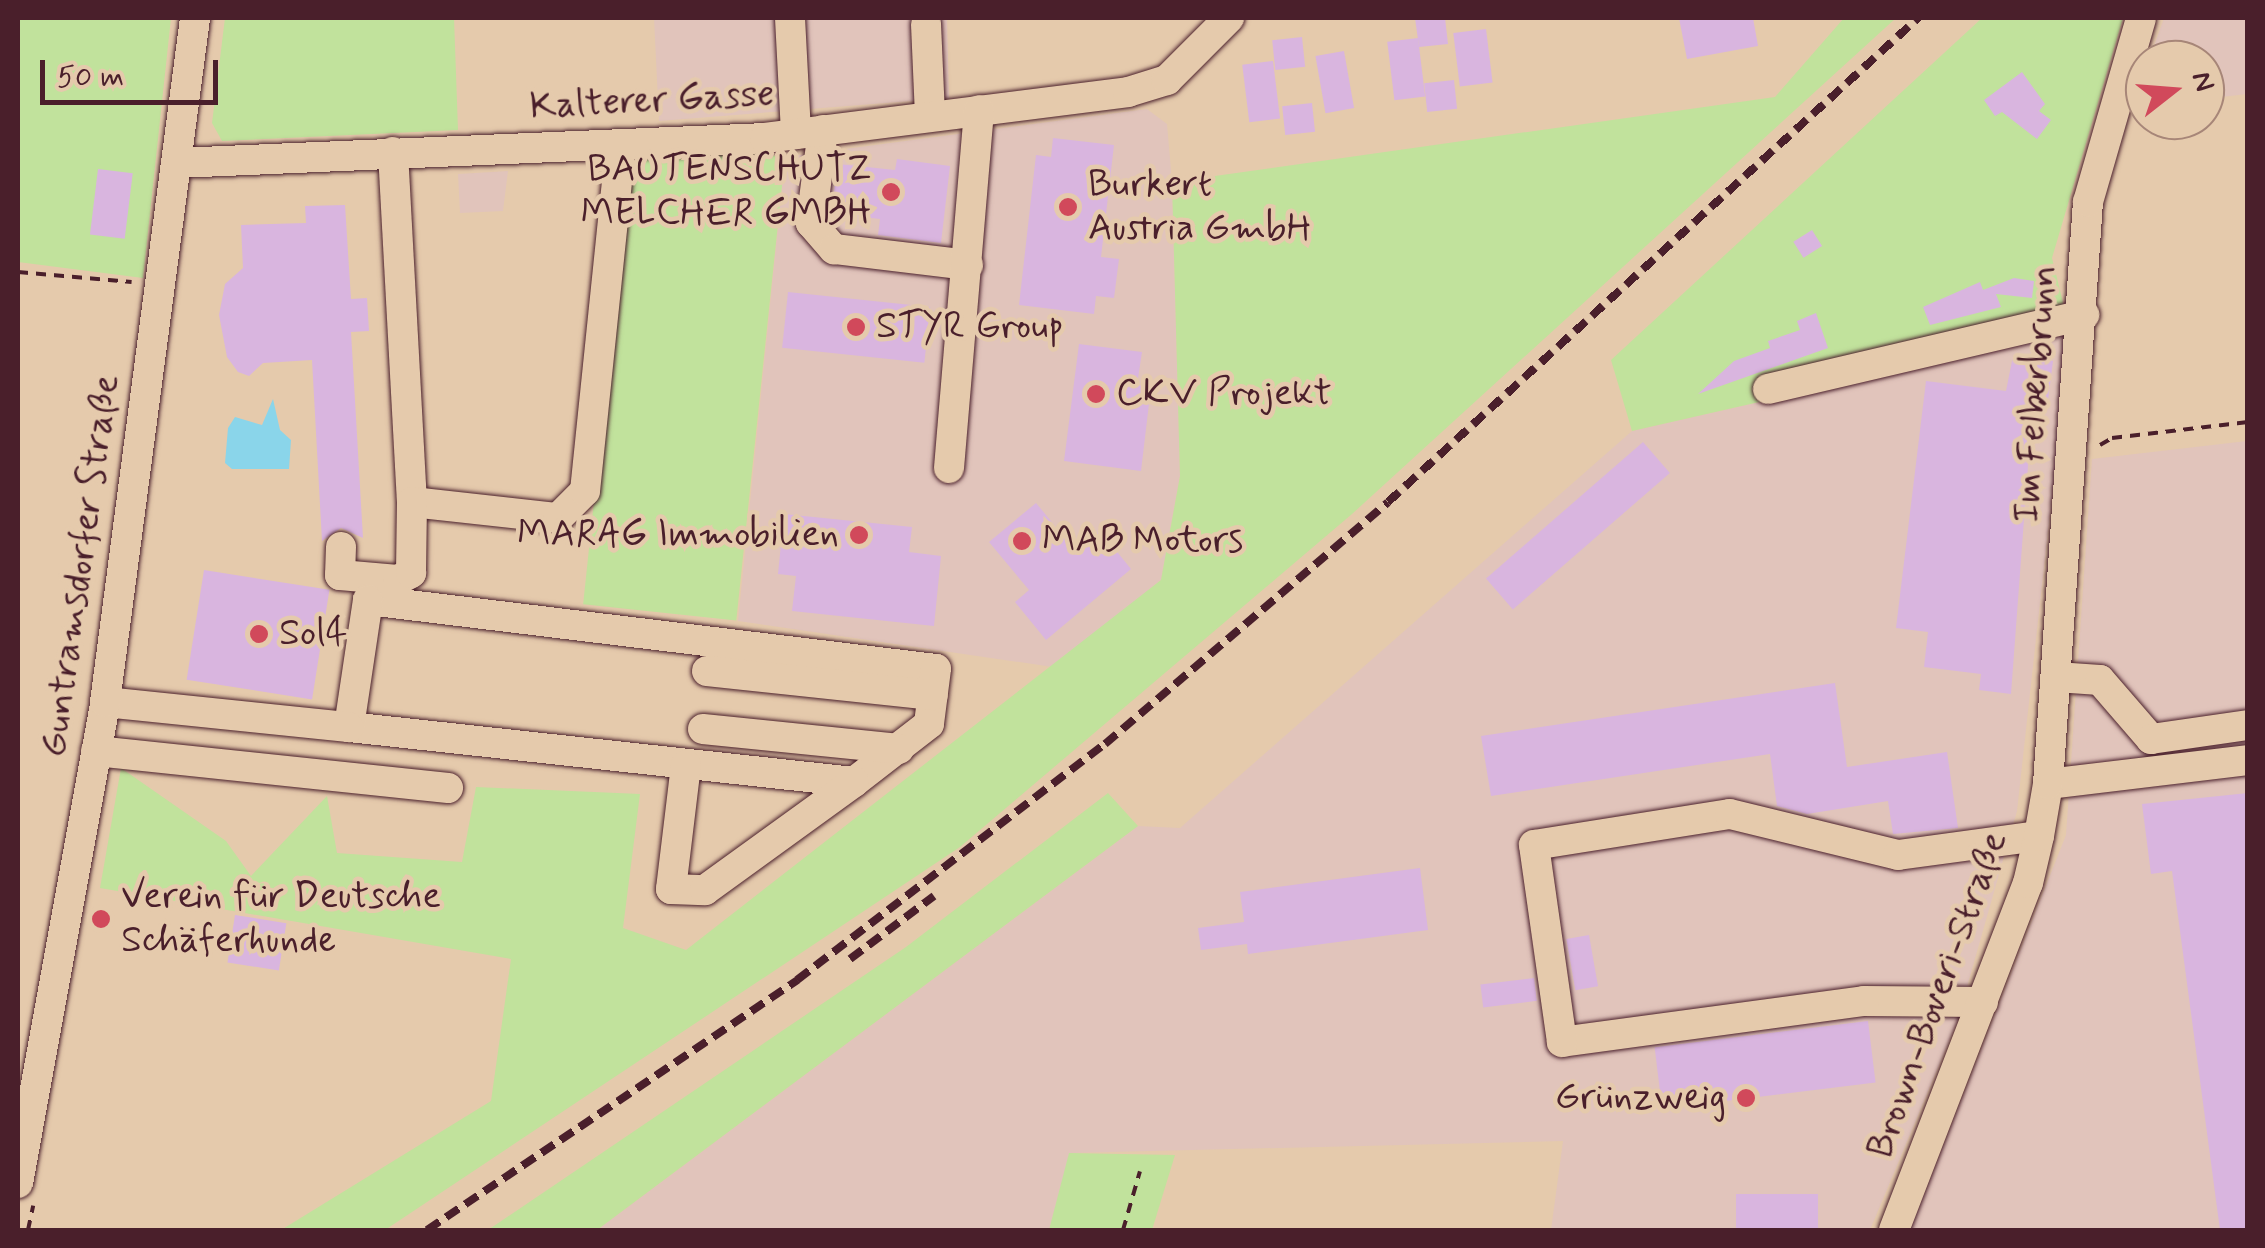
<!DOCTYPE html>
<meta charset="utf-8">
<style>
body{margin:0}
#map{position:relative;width:2265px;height:1248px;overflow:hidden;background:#e5caac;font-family:Mynerve,sans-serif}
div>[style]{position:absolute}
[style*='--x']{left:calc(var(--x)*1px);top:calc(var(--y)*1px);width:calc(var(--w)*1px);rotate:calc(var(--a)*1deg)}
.built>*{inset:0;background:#e1c4bb}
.green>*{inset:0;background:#c1e29c;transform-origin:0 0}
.water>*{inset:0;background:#8ad5ea}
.building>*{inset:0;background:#d9b5df;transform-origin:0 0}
.path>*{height:4px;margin-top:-2px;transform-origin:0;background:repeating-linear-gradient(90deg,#4a1f2b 0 10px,transparent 0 18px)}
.roads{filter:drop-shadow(0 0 2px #4a1f2b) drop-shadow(0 0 2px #4a1f2b)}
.minor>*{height:30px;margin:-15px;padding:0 15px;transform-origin:15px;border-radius:15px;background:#e5caac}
.rail>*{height:8px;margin-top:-4px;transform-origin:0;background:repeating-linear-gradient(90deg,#4a1f2b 0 15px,transparent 0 23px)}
.dots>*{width:28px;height:28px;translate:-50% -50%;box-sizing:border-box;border:5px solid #e5caac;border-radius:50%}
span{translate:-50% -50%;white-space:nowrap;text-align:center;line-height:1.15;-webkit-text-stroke:9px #e5caac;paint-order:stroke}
.street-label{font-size:38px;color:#4a1f2b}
.poi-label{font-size:38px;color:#4a1f2b}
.right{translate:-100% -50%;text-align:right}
.left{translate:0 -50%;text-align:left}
.frame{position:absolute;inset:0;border:20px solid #4a1f2b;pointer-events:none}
.north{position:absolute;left:2125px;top:40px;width:100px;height:100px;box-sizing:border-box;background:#e5caac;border:2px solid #a78678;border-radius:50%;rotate:73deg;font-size:28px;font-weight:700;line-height:40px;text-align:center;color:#4a1f2b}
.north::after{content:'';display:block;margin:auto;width:35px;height:45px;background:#d1495b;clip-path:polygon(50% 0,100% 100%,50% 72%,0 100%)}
.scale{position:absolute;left:40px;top:60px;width:178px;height:45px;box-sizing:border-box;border:5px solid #4a1f2b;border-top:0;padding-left:12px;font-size:30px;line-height:35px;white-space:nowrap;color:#4a1f2b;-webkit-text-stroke:8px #e5caac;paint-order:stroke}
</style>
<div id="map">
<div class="built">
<div style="clip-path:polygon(654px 18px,947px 18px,949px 98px,659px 121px)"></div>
<div style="clip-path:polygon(2164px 18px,2247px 18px,2247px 94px,2205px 99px,2205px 60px,2149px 60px)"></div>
<div style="clip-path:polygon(1147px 109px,1167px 124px,1172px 182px,1180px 476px,1161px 580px,1053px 667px,738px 621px,785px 157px)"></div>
<div style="clip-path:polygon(508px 171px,503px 211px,460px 213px,458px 174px)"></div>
<div style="clip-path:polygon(2070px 331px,2017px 811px,1957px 1022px,1870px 1230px,1551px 1230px,1563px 1141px,1070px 1153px,1049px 1230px,597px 1230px,1138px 826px,1180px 828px,1632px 431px)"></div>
<div style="clip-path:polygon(2247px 441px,2247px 1230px,1910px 1230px,2066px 835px,2092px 459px)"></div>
</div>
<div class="green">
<div style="clip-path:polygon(18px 18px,171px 18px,143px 278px,18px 262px)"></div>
<div style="clip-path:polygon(225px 18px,454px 18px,458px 130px,222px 141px,212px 123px)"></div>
<div style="clip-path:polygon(1844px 18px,1896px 18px,1352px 514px,960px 847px,385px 1230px,281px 1230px,491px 1101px,511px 959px,100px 888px,121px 768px,226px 841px,251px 876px,327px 796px,337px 853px,462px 862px,476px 787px,640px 794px,623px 928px,686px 950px,1161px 580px,1180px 476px,1172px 182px,1775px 97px)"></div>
<div style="clip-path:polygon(1982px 18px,2123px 18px,2052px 258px,2070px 331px,1632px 431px,1611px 360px)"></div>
<div style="left:785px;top:157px;width:466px;height:154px;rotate:96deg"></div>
<div style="clip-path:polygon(1108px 793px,1138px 826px,597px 1230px,488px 1230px,906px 947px)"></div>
<div style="clip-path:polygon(1069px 1153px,1175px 1155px,1152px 1230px,1049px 1230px)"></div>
</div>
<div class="water">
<div style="clip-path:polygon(273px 399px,280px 430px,291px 440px,289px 469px,232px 469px,225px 463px,228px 428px,235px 417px,262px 425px)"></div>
</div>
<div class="building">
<div style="clip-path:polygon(1415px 18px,1445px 18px,1448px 44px,1419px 47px)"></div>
<div style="clip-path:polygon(1679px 18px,1753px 18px,1758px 46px,1687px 59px)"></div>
<div style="left:1486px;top:29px;width:54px;height:33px;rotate:83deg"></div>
<div style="left:1302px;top:37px;width:30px;height:30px;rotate:84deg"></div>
<div style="left:1418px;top:38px;width:59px;height:31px;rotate:83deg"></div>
<div style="left:1344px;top:51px;width:58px;height:29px;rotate:80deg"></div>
<div style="left:1273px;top:61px;width:58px;height:31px;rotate:83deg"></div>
<div style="clip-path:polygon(2022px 72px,2045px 104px,2039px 111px,2051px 120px,2037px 139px,2002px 112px,1995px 116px,1984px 100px)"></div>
<div style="left:1454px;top:80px;width:29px;height:30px;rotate:84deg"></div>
<div style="left:1312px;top:103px;width:29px;height:30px;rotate:84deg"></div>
<div style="clip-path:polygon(1053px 138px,1114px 145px,1101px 257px,1119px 259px,1114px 298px,1096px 296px,1094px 314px,1019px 305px,1036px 155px,1051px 157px)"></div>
<div style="clip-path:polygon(897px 159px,950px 166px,941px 243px,878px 235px,880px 219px,831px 213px,838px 164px,895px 170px)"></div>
<div style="left:98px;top:169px;width:35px;height:66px;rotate:7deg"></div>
<div style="clip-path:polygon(345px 205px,351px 299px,367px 298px,369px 331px,351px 332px,363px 538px,341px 528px,322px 541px,312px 360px,263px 363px,249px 376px,238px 372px,227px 357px,219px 315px,225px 284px,243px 268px,241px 225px,306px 223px,305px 206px)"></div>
<div style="left:1812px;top:230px;width:19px;height:22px;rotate:58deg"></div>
<div style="clip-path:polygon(2014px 278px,2034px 281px,2032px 298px,1996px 294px,2001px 307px,1930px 325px,1923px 307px,1980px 282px,1983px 290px)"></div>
<div style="left:788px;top:292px;width:143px;height:56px;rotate:6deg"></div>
<div style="clip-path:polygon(1816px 313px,1828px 348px,1698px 394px,1734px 361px,1770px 348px,1768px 341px,1800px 330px,1797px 321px)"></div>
<div style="clip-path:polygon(1079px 344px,1142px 352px,1137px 385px,1151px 387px,1141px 471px,1064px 461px)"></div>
<div style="clip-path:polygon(2013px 356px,2053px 361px,2047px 408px,2032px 412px,2011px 694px,1979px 690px,1981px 674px,1924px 667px,1928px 632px,1896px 628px,1926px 381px,2006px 391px)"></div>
<div style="left:1643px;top:442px;width:41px;height:208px;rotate:49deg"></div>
<div style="clip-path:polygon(1036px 503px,1076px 551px,1100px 531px,1131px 569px,1046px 640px,1015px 602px,1029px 590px,989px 542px)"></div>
<div style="clip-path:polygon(784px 514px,912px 527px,909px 552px,941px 556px,934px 626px,792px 611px,796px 576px,778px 574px)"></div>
<div style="left:204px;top:570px;width:127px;height:111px;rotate:9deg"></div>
<div style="clip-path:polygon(1835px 683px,1847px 767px,1947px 752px,1958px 828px,1893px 834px,1888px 801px,1807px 814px,1777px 806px,1770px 754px,1491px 796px,1481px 736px)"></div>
<div style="clip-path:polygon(2248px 793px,2248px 1230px,2220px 1230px,2172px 871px,2151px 874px,2142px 804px)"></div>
<div style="clip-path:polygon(1420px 868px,1428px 930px,1248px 954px,1247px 944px,1201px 950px,1198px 928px,1244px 922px,1240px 892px)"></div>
<div style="left:235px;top:915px;width:52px;height:48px;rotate:9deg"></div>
<div style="left:1589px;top:935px;width:52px;height:23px;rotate:80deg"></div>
<div style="left:1534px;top:978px;width:23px;height:54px;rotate:83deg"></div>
<div style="left:1868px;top:1021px;width:62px;height:215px;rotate:83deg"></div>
<div style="left:1818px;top:1194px;width:36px;height:82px;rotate:90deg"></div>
</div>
<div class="path">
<div style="--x:18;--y:272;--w:114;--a:5"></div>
<div style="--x:2100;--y:445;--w:14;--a:-30"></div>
<div style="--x:2112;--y:438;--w:137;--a:-6.7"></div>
<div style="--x:28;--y:1230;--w:25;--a:-78"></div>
<div style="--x:1123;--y:1230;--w:61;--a:-73.9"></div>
</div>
<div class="roads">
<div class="minor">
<div style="--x:790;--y:18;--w:116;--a:87"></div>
<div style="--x:926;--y:24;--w:92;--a:87.5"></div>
<div style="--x:823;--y:130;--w:94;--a:97.4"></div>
<div style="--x:811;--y:223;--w:35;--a:49"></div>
<div style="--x:834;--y:249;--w:135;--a:6.8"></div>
<div style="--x:393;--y:152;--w:351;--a:86.9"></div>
<div style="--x:412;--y:502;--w:147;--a:6.3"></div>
<div style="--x:558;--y:518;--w:38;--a:-45"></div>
<div style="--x:585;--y:491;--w:348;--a:-84.1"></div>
<div style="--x:177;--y:163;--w:589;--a:-2.43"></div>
<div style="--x:765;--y:138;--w:366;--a:-7.2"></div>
<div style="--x:1128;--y:92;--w:41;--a:-17.1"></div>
<div style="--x:1167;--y:80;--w:88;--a:-45"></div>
<div style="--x:1768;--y:389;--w:325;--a:-13.2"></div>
<div style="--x:949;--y:468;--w:359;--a:-85.2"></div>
<div style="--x:341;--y:547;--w:28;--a:92"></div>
<div style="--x:340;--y:575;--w:58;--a:4.9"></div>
<div style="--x:398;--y:580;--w:15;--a:-28"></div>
<div style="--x:411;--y:573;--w:71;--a:-89.2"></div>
<div style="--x:368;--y:600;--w:572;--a:6.93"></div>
<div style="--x:936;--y:669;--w:55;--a:97.3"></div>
<div style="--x:929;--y:724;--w:95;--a:142.3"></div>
<div style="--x:854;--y:782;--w:508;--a:-173.78"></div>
<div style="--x:349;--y:727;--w:128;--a:-81.5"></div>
<div style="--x:707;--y:671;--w:227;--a:6.1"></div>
<div style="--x:2056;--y:677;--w:44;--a:3.9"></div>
<div style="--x:2100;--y:680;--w:78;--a:49.2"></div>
<div style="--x:2151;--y:739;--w:98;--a:-8.2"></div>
<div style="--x:105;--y:702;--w:245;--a:5.9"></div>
<div style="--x:703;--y:729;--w:197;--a:5.8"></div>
<div style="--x:96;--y:751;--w:354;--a:6"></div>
<div style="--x:686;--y:765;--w:125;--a:96.9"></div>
<div style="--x:671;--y:889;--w:34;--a:2"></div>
<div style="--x:705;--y:890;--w:184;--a:-35.9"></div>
<div style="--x:2048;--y:784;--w:201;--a:-6.8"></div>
<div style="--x:1983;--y:1002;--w:119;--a:-179.5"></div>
<div style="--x:1864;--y:1001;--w:305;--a:172.3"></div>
<div style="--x:1562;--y:1042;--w:199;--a:-98.1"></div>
<div style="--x:1534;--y:845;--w:198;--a:-9"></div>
<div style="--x:1730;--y:814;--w:173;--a:13.7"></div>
<div style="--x:1898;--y:855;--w:142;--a:-7.7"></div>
<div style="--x:18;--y:1183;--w:489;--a:-79.7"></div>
<div style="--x:105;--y:702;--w:690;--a:-82.5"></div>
<div style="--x:1894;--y:1230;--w:372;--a:-68.9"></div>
<div style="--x:2028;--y:883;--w:48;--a:-76.8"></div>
<div style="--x:2039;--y:836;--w:53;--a:-80.2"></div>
<div style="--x:2048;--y:784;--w:583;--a:-86.07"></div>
<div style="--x:2088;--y:202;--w:191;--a:-73.9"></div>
</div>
</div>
<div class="rail">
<div style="--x:850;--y:959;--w:105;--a:-36.9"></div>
<div style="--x:427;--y:1230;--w:447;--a:-34"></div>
<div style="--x:797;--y:980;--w:388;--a:-37.5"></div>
<div style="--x:1105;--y:744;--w:372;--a:-40.5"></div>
<div style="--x:1388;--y:502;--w:718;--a:-42.4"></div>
</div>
<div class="dots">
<div style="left:891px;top:192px;background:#d1495b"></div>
<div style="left:1068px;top:207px;background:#d1495b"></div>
<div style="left:856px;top:327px;background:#d1495b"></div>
<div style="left:1096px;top:394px;background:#d1495b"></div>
<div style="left:859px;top:535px;background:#d1495b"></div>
<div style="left:1022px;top:541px;background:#d1495b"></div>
<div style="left:259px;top:634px;background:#d1495b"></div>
<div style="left:101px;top:919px;background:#d1495b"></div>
<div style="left:1746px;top:1098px;background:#d1495b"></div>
</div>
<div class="street-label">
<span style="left:652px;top:101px;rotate:-3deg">Kalterer Gasse</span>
<span style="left:2036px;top:394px;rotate:-86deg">Im Felberbrunn</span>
<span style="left:81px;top:566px;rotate:-82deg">Guntramsdorfer Straße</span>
<span style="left:1938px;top:995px;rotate:-70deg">Brown-Boveri-Straße</span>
</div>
<div class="poi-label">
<span class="right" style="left:871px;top:192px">BAUTENSCHUTZ<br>MELCHER GMBH</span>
<span class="left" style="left:1088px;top:207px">Burkert<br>Austria GmbH</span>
<span class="left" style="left:876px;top:327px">STYR Group</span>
<span class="left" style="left:1116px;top:394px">CKV Projekt</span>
<span class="right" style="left:839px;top:535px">MARAG Immobilien</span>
<span class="left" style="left:1042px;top:541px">MAB Motors</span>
<span class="left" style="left:279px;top:634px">Sol4</span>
<span class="left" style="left:121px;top:919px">Verein für Deutsche<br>Schäferhunde</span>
<span class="right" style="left:1726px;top:1098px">Grünzweig</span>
</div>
<div class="frame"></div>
<div class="north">N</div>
<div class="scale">50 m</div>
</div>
